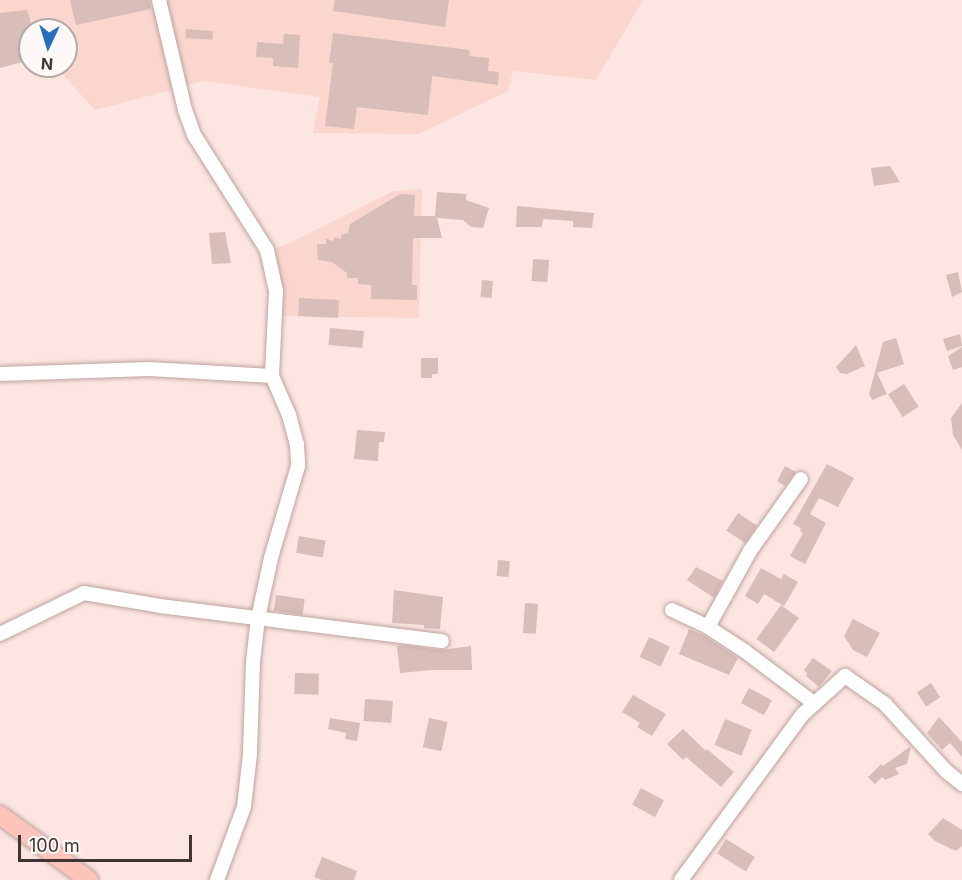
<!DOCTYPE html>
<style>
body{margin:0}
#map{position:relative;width:962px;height:880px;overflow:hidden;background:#fde6e2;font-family:Inter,sans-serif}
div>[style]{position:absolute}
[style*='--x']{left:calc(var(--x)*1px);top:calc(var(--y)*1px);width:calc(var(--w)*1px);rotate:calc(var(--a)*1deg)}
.built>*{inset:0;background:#fad6cf}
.building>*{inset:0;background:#d8bdb8;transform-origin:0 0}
.roads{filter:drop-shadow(0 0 2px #bda39e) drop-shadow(0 0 2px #bda39e)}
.minor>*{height:14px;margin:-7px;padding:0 7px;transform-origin:7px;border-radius:7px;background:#fff}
.major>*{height:18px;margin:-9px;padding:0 9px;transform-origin:9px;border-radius:9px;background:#fdc4bb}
span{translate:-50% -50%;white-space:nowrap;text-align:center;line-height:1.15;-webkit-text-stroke:6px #fef8f7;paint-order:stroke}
.north{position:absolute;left:18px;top:18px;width:60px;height:60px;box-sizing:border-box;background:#fef8f7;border:2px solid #b2aaa9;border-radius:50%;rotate:184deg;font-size:16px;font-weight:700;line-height:24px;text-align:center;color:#403533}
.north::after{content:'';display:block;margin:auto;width:21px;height:27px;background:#276ebe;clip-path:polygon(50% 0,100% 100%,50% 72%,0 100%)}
.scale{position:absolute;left:18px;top:835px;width:174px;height:27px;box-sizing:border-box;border:3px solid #403533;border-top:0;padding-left:8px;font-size:18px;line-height:21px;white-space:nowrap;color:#403533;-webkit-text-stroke:4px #fef8f7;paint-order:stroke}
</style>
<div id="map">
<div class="built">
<div style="clip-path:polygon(0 0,643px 0,596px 80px,513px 71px,508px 91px,419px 134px,313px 133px,320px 97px,204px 81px,95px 110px,55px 66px,66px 66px,66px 30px,30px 30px,30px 52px,0 68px)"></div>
<div style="clip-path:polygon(422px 189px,419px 318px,275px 316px,269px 250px,288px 244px,393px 191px)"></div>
</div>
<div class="building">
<div style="clip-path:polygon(70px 0,149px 0,151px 9px,76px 25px)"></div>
<div style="clip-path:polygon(335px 0,449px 0,445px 27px,333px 11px)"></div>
<div style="clip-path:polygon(27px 10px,33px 30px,30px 30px,30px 60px,0 68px,0 13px)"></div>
<div style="left:186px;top:29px;width:27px;height:9px;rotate:4deg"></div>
<div style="clip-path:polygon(333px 33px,470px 50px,469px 56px,489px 58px,488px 71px,499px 72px,498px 85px,432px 76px,428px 115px,357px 107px,354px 129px,325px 126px,333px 63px,329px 63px)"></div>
<div style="clip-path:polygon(284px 34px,300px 35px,298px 68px,273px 66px,273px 58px,256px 57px,257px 42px,283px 44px)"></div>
<div style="clip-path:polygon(890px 166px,900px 182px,874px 186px,871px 168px)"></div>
<div style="clip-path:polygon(437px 192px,466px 194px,466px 200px,489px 208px,483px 228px,471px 227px,463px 220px,437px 218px,442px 238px,413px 238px,412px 285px,417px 285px,417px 300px,371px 299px,371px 285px,358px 284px,358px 278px,347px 278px,347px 273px,332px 262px,318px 260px,317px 244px,326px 244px,326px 239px,334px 241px,334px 237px,341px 239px,341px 235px,348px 233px,350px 224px,400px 194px,415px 195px,414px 216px,435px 216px)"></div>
<div style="clip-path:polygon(517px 206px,594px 213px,592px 228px,573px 227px,573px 221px,543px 219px,542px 227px,516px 227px)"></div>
<div style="clip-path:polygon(225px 232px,231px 263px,212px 264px,209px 233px)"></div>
<div style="left:533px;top:259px;width:16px;height:22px;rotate:4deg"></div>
<div style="clip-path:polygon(958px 272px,962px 292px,952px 297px,946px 275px)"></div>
<div style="left:482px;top:280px;width:11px;height:17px;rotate:5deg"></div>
<div style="left:299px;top:298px;width:40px;height:18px;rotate:3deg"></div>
<div style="left:330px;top:328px;width:34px;height:17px;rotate:5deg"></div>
<div style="clip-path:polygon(960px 334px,962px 346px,947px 351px,943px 339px)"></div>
<div style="clip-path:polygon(896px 338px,904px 364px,877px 373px,887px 394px,872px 400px,869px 394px,883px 342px)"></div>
<div style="clip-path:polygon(856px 345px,865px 366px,847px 374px,840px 373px,836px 367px)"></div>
<div style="clip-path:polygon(962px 347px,962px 367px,953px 370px,948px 356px)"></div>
<div style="clip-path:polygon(421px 358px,438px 358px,438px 374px,432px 374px,432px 378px,421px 378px)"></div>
<div style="left:904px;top:384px;width:27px;height:19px;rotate:57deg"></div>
<div style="clip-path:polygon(962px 403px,962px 450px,953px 435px,951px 418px)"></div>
<div style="clip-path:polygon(357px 430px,385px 432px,384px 442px,379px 442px,378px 461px,354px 459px)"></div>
<div style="clip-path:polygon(827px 464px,854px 478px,838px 507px,819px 498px,810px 514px,826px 523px,805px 564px,790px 556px,803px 533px,800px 531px,801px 528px,793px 524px)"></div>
<div style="clip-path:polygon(785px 466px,796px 472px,785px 486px,777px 481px)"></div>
<div style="left:738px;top:513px;width:23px;height:21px;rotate:34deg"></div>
<div style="left:299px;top:536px;width:27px;height:17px;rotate:10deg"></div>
<div style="left:498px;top:560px;width:12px;height:16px;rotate:5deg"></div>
<div style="clip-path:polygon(696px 567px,723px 581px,714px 598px,687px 580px)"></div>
<div style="clip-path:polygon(761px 568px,781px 579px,784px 574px,798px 582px,784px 606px,764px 594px,758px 604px,745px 596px)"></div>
<div style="clip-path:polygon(394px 590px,443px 597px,440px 629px,424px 628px,424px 625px,392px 623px)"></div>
<div style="left:276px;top:595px;width:29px;height:16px;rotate:8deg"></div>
<div style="left:525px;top:603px;width:13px;height:30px;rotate:4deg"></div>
<div style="left:781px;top:605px;width:22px;height:42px;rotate:36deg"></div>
<div style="clip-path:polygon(853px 619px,880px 633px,867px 657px,853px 650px,844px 636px)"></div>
<div style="clip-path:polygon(689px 629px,705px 636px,738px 658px,729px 675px,679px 654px)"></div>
<div style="left:649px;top:637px;width:23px;height:22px;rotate:25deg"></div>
<div style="clip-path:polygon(403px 645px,441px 650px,471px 646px,472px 670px,432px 670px,400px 673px,397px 646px)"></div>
<div style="clip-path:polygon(813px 658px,832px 671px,819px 687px,806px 676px,807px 673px,804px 670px)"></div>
<div style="left:295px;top:673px;width:24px;height:21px;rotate:2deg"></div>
<div style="left:931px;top:683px;width:17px;height:17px;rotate:57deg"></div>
<div style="left:749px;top:688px;width:26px;height:17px;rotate:28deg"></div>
<div style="clip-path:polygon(633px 695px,666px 714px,652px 736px,637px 727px,640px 723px,622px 712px)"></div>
<div style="left:365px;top:699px;width:28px;height:22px;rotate:4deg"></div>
<div style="clip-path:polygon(939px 717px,962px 742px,962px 757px,950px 743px,942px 750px,927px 733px)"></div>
<div style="clip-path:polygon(330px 718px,360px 723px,357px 741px,345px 739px,346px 733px,328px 729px)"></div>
<div style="left:429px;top:718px;width:19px;height:30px;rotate:12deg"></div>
<div style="left:725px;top:719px;width:29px;height:28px;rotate:22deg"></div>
<div style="clip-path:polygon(683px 729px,706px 751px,707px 749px,734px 772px,721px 787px,686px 757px,683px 760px,667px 744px)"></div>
<div style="clip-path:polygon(911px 746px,907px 764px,895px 768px,899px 774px,885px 780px,882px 777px,875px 784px,868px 777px,881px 764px,883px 766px)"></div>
<div style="left:641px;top:788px;width:26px;height:19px;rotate:28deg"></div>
<div style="clip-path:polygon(943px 818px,962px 830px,962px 846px,956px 851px,935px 841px,928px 834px)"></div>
<div style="left:726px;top:839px;width:34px;height:17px;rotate:32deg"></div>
<div style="clip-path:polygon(322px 857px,357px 871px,354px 880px,322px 880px,314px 877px)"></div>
</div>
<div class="roads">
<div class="minor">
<div style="--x:159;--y:0;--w:113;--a:76.7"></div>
<div style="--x:185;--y:110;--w:27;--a:70"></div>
<div style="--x:194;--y:135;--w:136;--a:57.6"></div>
<div style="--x:267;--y:250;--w:42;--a:77.6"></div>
<div style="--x:276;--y:291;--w:85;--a:92.7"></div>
<div style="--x:272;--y:376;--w:43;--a:66.4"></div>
<div style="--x:289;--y:415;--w:30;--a:75"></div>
<div style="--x:297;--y:444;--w:22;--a:87"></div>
<div style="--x:298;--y:466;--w:96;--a:106.4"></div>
<div style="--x:271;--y:558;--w:61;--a:102.2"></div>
<div style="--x:258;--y:618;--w:44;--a:96.5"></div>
<div style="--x:253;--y:662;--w:92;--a:91.9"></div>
<div style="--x:250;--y:754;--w:53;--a:96.5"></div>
<div style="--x:244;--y:807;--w:78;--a:110.3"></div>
<div style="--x:0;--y:374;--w:149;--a:-1.9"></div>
<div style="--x:149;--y:369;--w:123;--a:3.3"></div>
<div style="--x:672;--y:610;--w:40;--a:25"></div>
<div style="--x:708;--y:627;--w:45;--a:33.3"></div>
<div style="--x:746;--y:652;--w:86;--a:37"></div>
<div style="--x:708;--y:627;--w:87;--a:-61.1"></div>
<div style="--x:750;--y:551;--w:88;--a:-54.7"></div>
<div style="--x:0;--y:634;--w:93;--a:-26"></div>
<div style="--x:84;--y:593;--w:77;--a:9.7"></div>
<div style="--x:160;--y:606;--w:284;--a:7.1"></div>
<div style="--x:681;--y:880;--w:206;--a:-53.7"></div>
<div style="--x:803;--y:714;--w:57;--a:-42.1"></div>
<div style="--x:845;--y:676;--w:49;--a:35"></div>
<div style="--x:885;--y:704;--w:91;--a:47.7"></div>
<div style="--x:946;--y:771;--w:21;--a:39"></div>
</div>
<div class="major">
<div style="--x:0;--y:815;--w:110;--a:36.1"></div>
</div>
</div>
<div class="north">N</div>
<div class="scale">100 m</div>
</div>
